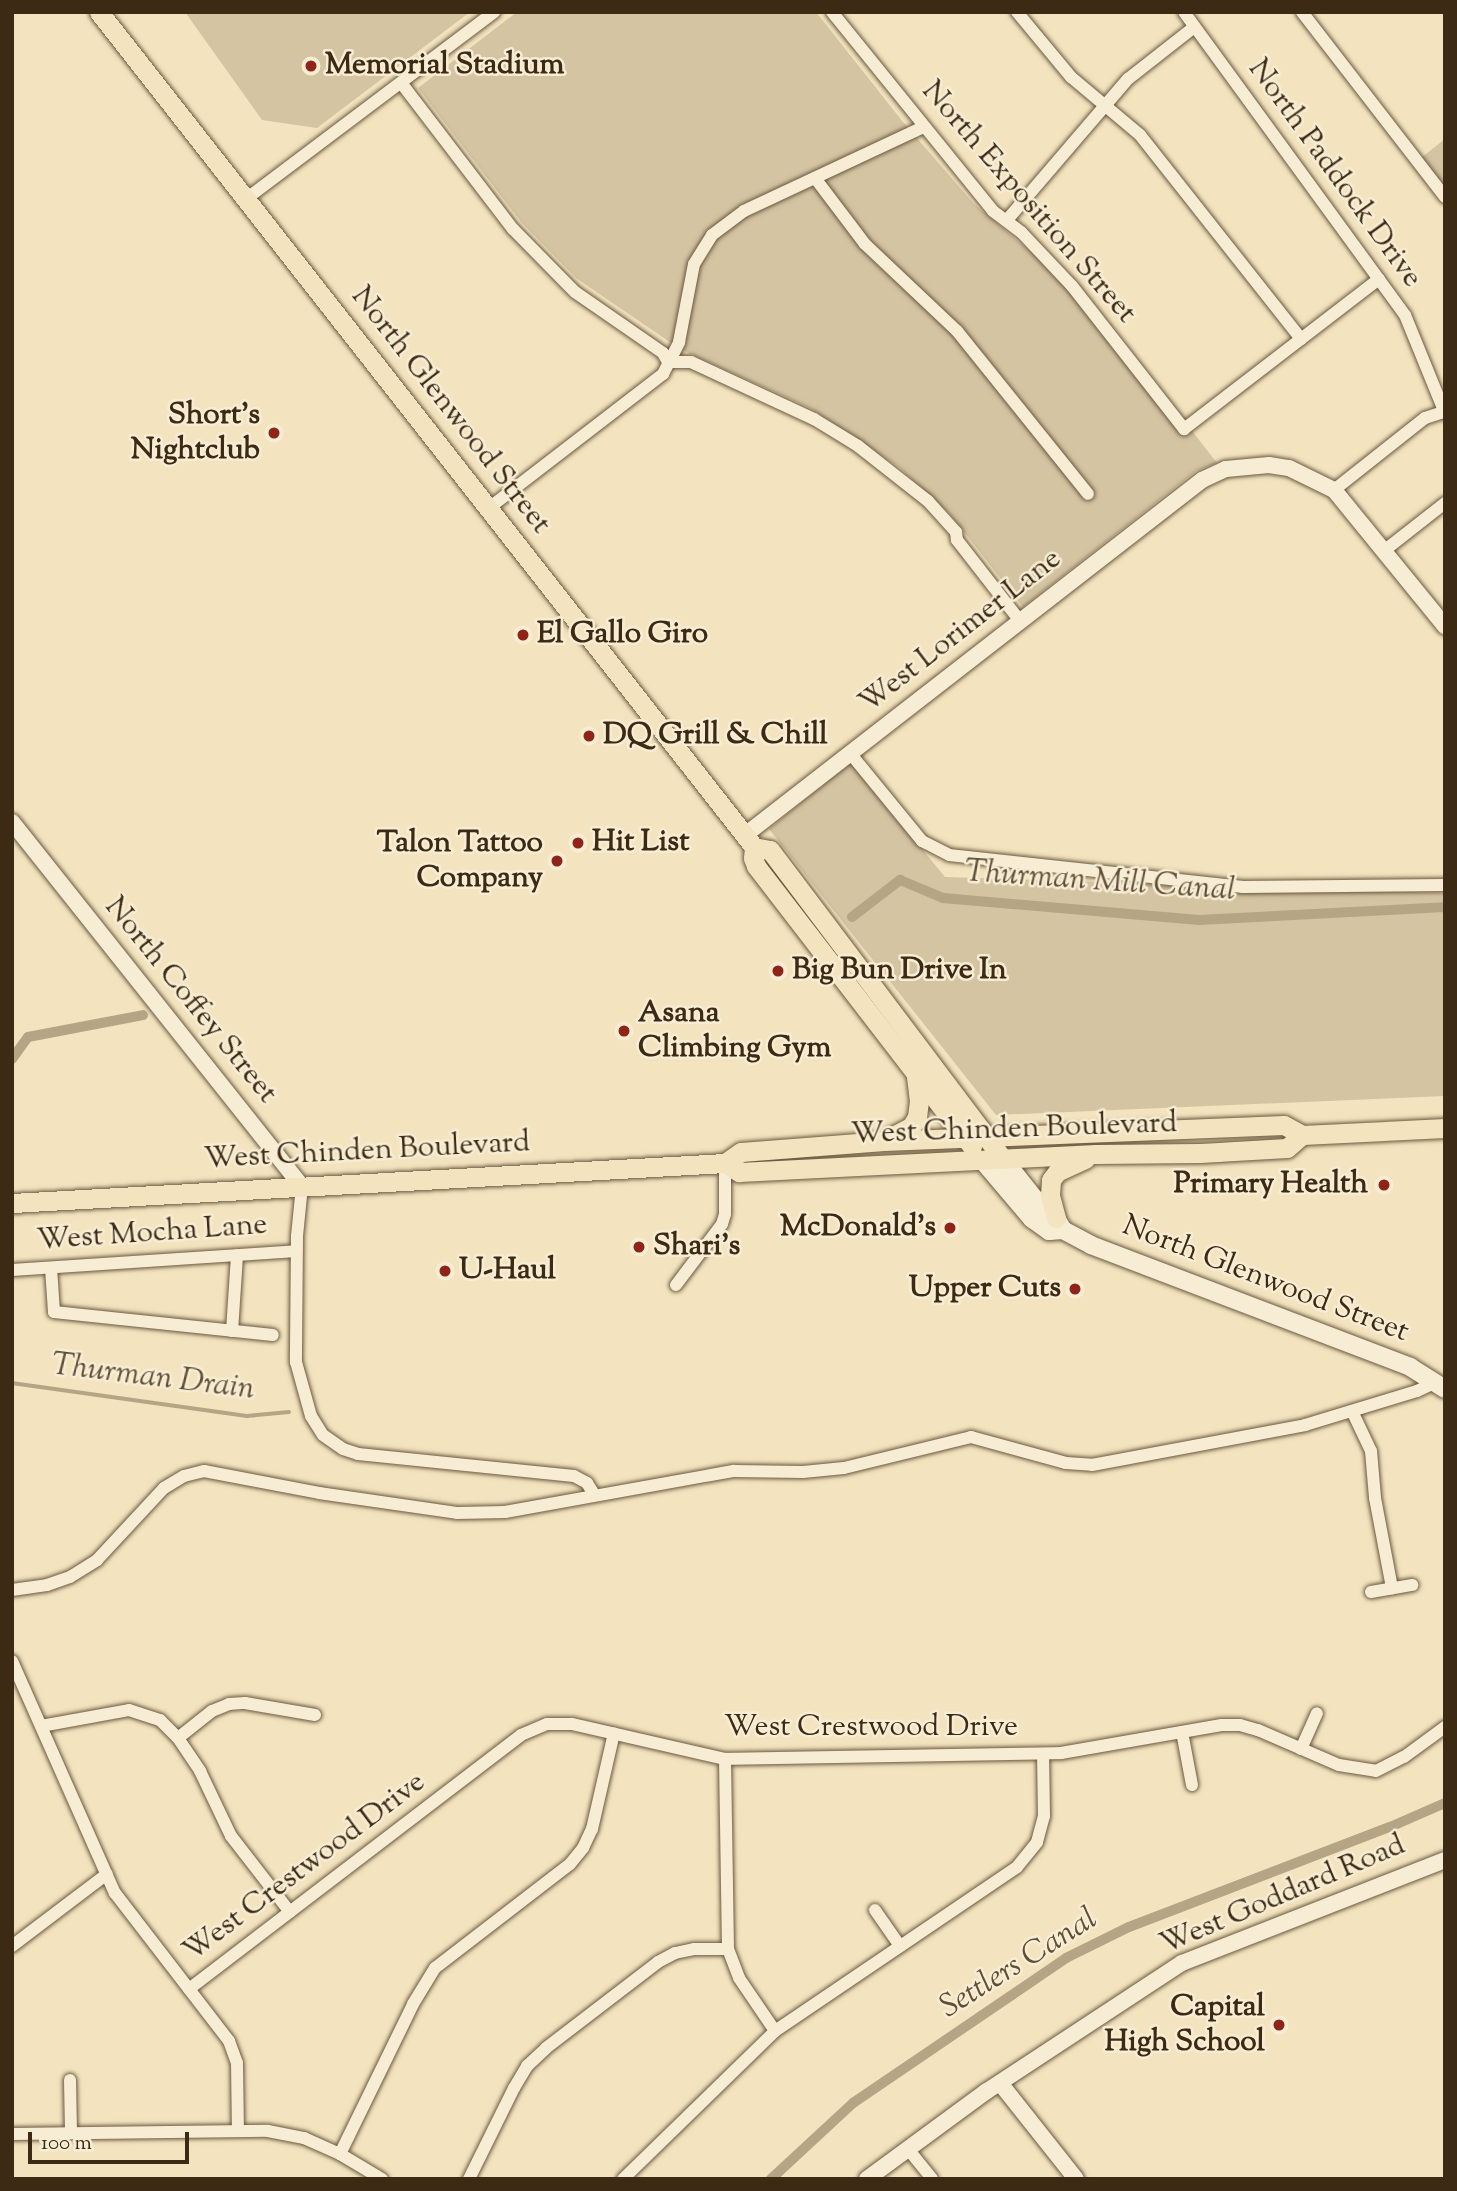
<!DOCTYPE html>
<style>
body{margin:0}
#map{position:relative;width:1457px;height:2191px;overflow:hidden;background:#f3e4bf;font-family:"Sorts Mill Goudy",serif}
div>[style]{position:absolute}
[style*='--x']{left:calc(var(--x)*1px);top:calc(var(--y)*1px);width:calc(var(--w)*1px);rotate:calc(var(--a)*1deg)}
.green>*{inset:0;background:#d4c4a2}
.stream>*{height:3.5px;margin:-1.75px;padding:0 1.75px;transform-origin:1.75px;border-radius:1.75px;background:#b5a585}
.canal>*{height:10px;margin:-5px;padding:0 5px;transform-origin:5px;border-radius:5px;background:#b5a585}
.roads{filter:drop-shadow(0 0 2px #6a583f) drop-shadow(0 0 2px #6a583f)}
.minor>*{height:12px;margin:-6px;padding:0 6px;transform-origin:6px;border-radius:6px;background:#f7edd5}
.tertiary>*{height:16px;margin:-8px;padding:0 8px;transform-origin:8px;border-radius:8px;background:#f7edd5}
.secondary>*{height:18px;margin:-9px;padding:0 9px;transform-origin:9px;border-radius:9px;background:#f7edd5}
.primary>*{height:19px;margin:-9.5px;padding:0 9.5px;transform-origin:9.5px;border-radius:9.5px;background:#f3e4bf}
.dots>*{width:19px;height:19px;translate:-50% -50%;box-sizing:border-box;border:4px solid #f7edd5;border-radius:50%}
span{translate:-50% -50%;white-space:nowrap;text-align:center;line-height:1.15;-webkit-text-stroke:5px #f7edd5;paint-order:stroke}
.poi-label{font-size:30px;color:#3c2a14;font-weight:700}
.left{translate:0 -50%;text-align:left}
.right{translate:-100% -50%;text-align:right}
.street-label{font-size:30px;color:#3c2a14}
.water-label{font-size:32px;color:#604f36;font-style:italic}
.frame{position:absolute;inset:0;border:14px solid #3c2a14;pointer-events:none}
.scale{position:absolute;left:28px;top:2132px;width:161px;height:32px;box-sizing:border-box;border:4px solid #3c2a14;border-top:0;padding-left:9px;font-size:21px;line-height:24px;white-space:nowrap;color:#3c2a14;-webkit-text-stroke:5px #f7edd5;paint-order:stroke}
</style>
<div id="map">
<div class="green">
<div style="clip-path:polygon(185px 12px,470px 12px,317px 128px,262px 120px)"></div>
<div style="clip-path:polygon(517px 12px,816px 12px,903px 122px,974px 204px,1095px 306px,1217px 463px,1196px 471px,1023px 607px,950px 514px,899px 467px,812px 409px,680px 349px,576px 278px,521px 222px,418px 88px)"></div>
<div style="clip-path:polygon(1445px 139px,1445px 196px,1417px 161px)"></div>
<div style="clip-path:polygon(851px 762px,945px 877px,1445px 893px,1445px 1096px,996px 1115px,769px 829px)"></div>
</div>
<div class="stream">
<div style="--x:12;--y:1383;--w:237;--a:8"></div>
<div style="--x:247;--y:1416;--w:42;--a:-5.4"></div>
</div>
<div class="canal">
<div style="--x:852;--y:917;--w:61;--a:-37.6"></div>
<div style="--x:900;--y:880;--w:47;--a:22.7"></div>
<div style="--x:943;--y:898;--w:257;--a:4.9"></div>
<div style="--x:1199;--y:920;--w:246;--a:-3"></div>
<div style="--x:12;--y:1059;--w:27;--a:-54"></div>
<div style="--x:28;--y:1037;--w:117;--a:-10.8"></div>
<div style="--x:771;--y:2179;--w:112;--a:-42.8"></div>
<div style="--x:853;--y:2103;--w:258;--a:-34.2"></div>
<div style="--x:1066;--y:1958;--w:70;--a:-26.2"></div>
<div style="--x:1129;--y:1927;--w:280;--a:-21"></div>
<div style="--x:1390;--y:1827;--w:60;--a:-23.6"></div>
</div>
<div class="roads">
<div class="minor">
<div style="--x:832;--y:12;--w:256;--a:51"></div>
<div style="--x:993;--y:211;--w:36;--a:37"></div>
<div style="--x:1022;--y:233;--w:73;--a:46.7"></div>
<div style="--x:1072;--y:286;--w:182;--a:51.9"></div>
<div style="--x:1184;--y:429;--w:246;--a:-37.6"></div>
<div style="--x:1017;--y:12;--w:85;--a:50.3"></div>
<div style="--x:1071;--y:77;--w:90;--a:40"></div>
<div style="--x:1140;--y:135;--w:260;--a:51.7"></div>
<div style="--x:1184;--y:12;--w:375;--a:53.9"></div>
<div style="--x:1405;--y:315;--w:106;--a:67.8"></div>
<div style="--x:1302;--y:12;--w:234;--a:52.3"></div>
<div style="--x:402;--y:84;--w:183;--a:52.6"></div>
<div style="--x:513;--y:229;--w:88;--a:45.5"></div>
<div style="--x:575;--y:292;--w:107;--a:34.7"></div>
<div style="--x:663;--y:353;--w:10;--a:61"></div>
<div style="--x:668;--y:362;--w:23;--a:0"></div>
<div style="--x:691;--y:362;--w:136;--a:24.9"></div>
<div style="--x:814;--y:419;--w:52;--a:31.5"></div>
<div style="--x:858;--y:446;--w:89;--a:38.2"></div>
<div style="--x:928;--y:501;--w:42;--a:47.9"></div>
<div style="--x:956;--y:532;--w:8;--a:83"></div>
<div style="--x:957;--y:540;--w:103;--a:52.1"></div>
<div style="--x:815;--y:178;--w:83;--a:52.9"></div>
<div style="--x:865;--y:244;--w:127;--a:43.4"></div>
<div style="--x:957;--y:331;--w:209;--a:51.2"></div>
<div style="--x:246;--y:199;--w:311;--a:-37"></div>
<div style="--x:1007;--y:220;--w:186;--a:-49.4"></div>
<div style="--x:1128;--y:79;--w:83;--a:-38.1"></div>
<div style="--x:1334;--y:490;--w:116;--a:-38.4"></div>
<div style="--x:1425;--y:418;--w:20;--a:-18"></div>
<div style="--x:489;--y:508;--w:220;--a:-37.6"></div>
<div style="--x:663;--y:374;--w:36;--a:-63"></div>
<div style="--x:679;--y:342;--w:79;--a:-79.1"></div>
<div style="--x:694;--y:264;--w:34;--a:-58"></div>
<div style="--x:712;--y:235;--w:40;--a:-37"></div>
<div style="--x:744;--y:211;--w:198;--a:-25.1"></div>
<div style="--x:1385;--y:550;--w:76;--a:-38.1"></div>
<div style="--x:850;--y:753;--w:114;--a:50.7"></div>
<div style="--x:922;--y:841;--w:30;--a:27"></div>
<div style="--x:949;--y:855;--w:296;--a:6.2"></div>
<div style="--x:1243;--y:887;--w:202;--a:-0.6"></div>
<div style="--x:302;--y:1186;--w:50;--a:95.7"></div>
<div style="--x:297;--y:1236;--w:126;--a:90.5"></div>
<div style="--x:296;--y:1362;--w:56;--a:74.5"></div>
<div style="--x:311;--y:1416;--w:22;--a:58"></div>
<div style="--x:323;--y:1435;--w:24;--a:35"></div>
<div style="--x:343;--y:1449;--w:16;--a:18"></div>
<div style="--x:358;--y:1454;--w:217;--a:5.8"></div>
<div style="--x:574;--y:1476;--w:15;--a:28"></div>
<div style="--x:587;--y:1483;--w:13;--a:58"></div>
<div style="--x:51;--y:1268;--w:44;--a:86.1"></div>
<div style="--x:54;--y:1312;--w:220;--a:6"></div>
<div style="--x:12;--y:1270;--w:285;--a:-3.8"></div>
<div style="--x:676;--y:1285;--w:76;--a:-53"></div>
<div style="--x:722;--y:1224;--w:10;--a:-73"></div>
<div style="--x:725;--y:1214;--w:51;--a:-90"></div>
<div style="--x:232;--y:1331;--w:76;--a:-86.2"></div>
<div style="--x:1352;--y:1411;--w:44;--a:64.6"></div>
<div style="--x:1371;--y:1451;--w:47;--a:85.1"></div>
<div style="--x:1375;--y:1498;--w:92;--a:79.3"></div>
<div style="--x:12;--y:1590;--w:35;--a:-8"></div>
<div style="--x:47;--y:1585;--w:24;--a:-19"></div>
<div style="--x:70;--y:1577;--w:32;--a:-32"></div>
<div style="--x:97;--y:1560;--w:98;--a:-47.1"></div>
<div style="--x:164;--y:1488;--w:23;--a:-31"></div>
<div style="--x:184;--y:1476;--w:21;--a:-14"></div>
<div style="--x:204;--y:1471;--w:117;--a:10.8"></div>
<div style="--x:319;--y:1493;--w:139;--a:8.2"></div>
<div style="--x:457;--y:1513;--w:48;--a:-1.2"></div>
<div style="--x:505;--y:1512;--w:233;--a:-10.2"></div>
<div style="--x:734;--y:1471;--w:69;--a:0.8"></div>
<div style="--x:803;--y:1472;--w:41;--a:-5.6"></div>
<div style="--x:844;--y:1468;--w:131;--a:-13.7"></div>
<div style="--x:971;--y:1437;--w:98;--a:15.3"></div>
<div style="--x:1066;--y:1463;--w:26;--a:4"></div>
<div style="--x:1092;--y:1465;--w:217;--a:-10.6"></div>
<div style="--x:1305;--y:1425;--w:117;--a:-16.9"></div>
<div style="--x:1417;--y:1391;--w:21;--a:-25"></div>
<div style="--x:1371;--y:1592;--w:42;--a:-9.7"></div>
<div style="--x:12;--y:1661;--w:254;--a:66.1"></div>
<div style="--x:115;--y:1893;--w:187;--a:52.4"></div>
<div style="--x:229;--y:2041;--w:23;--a:70"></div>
<div style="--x:237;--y:2063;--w:68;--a:89.2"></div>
<div style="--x:41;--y:1726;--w:89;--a:-10.3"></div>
<div style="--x:129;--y:1710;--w:33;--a:18"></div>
<div style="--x:160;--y:1720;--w:25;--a:45"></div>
<div style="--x:178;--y:1738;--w:40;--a:56"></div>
<div style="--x:200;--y:1771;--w:72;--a:64.5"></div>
<div style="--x:231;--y:1836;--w:96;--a:52.2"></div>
<div style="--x:1182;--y:1732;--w:54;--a:79.3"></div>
<div style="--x:178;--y:1738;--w:43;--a:-38.5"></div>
<div style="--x:212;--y:1711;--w:18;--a:-22"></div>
<div style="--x:229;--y:1704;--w:16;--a:-4"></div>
<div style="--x:245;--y:1703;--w:71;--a:9.7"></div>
<div style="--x:1301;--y:1749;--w:39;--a:-66"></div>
<div style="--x:725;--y:1759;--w:190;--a:89.1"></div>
<div style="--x:728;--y:1949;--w:31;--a:69"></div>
<div style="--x:739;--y:1978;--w:64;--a:55.8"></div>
<div style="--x:875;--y:1910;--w:44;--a:55.2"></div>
<div style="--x:12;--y:1946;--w:119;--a:-37.2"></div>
<div style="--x:189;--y:1989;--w:418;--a:-37.4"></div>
<div style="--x:521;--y:1735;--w:28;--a:-23"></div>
<div style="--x:547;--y:1724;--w:25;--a:0"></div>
<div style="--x:572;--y:1724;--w:157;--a:12.9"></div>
<div style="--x:725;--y:1759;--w:336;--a:-1"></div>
<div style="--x:1061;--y:1753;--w:163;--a:-9.9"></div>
<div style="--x:1222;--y:1725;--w:18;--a:0"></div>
<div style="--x:1240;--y:1725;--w:19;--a:16"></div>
<div style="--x:1258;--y:1730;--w:88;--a:23.4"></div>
<div style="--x:1339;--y:1765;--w:37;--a:9"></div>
<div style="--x:1376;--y:1771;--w:31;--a:-27"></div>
<div style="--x:1404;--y:1757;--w:51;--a:-36.2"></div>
<div style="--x:70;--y:2080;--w:53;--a:88.9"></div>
<div style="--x:12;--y:2134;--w:256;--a:-0.7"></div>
<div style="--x:268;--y:2131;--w:37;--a:11"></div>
<div style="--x:304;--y:2138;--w:39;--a:24"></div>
<div style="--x:340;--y:2154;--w:49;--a:30.8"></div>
<div style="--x:908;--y:2149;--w:38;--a:51"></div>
<div style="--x:340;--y:2154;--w:167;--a:-64"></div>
<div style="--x:413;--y:2004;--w:42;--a:-58.6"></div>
<div style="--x:435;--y:1968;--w:170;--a:-37.6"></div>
<div style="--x:570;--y:1864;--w:21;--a:-51"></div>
<div style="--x:583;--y:1848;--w:21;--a:-65"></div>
<div style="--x:592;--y:1829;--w:98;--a:-77.1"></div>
<div style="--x:469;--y:2179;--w:102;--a:-63.7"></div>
<div style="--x:514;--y:2088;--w:26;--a:-59"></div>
<div style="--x:527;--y:2066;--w:26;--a:-43"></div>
<div style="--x:546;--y:2048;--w:141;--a:-37.5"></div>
<div style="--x:658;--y:1962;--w:19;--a:-28"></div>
<div style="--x:675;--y:1953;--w:19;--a:-12"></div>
<div style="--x:694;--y:1949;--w:34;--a:0"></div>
<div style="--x:623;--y:2179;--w:212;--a:-44.2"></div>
<div style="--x:775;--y:2031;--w:292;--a:-34.1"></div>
<div style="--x:1017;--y:1867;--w:32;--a:-51"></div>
<div style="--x:1037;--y:1842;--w:27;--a:-75"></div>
<div style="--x:1044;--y:1816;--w:62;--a:-90.9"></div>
</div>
<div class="tertiary">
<div style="--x:12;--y:822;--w:465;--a:51.5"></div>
<div style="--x:745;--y:835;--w:579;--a:-37.84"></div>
<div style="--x:1202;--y:480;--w:26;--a:-25"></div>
<div style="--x:1226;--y:469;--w:43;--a:-5.3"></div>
<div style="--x:1269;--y:465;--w:20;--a:9"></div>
<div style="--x:1289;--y:468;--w:50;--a:26.1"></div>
<div style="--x:1334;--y:490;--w:176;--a:50.8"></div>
<div style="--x:1000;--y:2083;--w:122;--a:51.6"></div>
<div style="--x:867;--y:2179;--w:149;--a:-36.3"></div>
<div style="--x:987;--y:2091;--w:233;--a:-33.3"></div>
<div style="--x:1182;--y:1963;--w:282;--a:-21.4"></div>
</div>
<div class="secondary">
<div style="--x:1003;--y:1159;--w:58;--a:51.3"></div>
<div style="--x:1039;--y:1204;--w:22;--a:39"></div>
<div style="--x:1056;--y:1218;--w:14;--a:60"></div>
<div style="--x:1063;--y:1230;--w:32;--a:28"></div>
<div style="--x:1091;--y:1245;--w:342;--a:20.9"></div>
<div style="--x:1410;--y:1367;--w:41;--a:32.2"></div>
<div style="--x:982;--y:1160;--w:77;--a:49.7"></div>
<div style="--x:1032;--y:1219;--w:21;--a:35"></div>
<div style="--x:1049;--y:1231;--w:14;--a:-4"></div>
</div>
<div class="primary">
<div style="--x:99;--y:12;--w:1061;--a:51.89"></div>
<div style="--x:754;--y:847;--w:16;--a:11"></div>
<div style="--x:770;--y:850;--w:387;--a:53"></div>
<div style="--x:754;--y:847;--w:11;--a:95"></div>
<div style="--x:753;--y:858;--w:9;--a:69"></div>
<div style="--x:756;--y:866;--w:354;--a:52.4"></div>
<div style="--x:891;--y:1137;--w:22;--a:-27"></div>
<div style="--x:911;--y:1127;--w:12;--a:-59"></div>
<div style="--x:917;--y:1117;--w:16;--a:-83"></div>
<div style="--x:919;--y:1101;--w:31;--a:-97"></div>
<div style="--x:725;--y:1163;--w:17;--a:33"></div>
<div style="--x:739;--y:1172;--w:357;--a:-2.9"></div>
<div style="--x:1096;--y:1154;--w:104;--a:-0.6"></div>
<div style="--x:1200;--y:1153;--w:87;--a:-3.3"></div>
<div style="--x:1287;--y:1148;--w:20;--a:-41"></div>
<div style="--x:12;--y:1203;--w:714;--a:-3.21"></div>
<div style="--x:725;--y:1163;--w:19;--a:-35"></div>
<div style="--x:741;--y:1152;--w:143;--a:-4.4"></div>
<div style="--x:884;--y:1141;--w:400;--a:-2.3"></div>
<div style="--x:1284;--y:1125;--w:21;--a:29"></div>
<div style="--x:1302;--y:1135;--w:143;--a:-2.8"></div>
<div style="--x:1056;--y:1218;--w:24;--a:-105"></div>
<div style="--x:1050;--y:1195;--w:15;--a:-86"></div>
<div style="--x:1051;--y:1180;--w:10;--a:-53"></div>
<div style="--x:1057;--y:1172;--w:31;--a:-25"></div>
</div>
</div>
<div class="dots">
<div style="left:311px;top:66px;background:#8f2418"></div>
<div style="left:274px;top:433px;background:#8f2418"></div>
<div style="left:523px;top:635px;background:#8f2418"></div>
<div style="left:589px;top:736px;background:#8f2418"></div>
<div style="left:578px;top:843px;background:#8f2418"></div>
<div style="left:557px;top:861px;background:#8f2418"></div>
<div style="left:778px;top:971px;background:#8f2418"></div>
<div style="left:624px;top:1031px;background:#8f2418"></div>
<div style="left:1384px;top:1185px;background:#8f2418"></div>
<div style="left:950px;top:1228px;background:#8f2418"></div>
<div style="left:639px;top:1247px;background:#8f2418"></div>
<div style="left:445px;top:1271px;background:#8f2418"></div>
<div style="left:1075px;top:1289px;background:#8f2418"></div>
<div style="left:1279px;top:2025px;background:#8f2418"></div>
</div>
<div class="poi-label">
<span class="left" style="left:325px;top:66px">Memorial Stadium</span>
<span class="right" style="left:260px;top:433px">Short's<br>Nightclub</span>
<span class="left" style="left:537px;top:635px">El Gallo Giro</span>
<span class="left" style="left:603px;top:736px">DQ Grill &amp; Chill</span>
<span class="left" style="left:592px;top:843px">Hit List</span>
<span class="right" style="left:543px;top:861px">Talon Tattoo<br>Company</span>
<span class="left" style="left:792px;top:971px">Big Bun Drive In</span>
<span class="left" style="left:638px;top:1031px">Asana<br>Climbing Gym</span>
<span class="right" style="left:1368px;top:1185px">Primary Health</span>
<span class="right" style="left:936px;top:1228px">McDonald's</span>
<span class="left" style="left:653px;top:1247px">Shari's</span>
<span class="left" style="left:459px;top:1271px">U-Haul</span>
<span class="right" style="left:1061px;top:1289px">Upper Cuts</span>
<span class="right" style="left:1265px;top:2025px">Capital<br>High School</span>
</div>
<div class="street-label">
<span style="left:1334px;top:174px;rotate:54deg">North Paddock Drive</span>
<span style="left:1028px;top:203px;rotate:49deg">North Exposition Street</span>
<span style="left:450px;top:411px;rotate:52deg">North Glenwood Street</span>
<span style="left:961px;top:632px;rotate:-38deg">West Lorimer Lane</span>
<span style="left:190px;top:1001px;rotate:51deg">North Coffey Street</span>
<span style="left:1014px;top:1130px;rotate:-2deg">West Chinden Boulevard</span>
<span style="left:367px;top:1152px;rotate:-3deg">West Chinden Boulevard</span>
<span style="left:152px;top:1234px;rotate:-4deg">West Mocha Lane</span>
<span style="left:1265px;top:1280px;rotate:21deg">North Glenwood Street</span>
<span style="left:871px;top:1728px">West Crestwood Drive</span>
<span style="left:305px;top:1868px;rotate:-37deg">West Crestwood Drive</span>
<span style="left:1283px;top:1896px;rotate:-23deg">West Goddard Road</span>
</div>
<div class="water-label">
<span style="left:1100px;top:882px;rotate:4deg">Thurman Mill Canal</span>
<span style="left:153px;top:1378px;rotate:7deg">Thurman Drain</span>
<span style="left:1019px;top:1964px;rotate:-32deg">Settlers Canal</span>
</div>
<div class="frame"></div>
<div class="scale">100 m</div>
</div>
